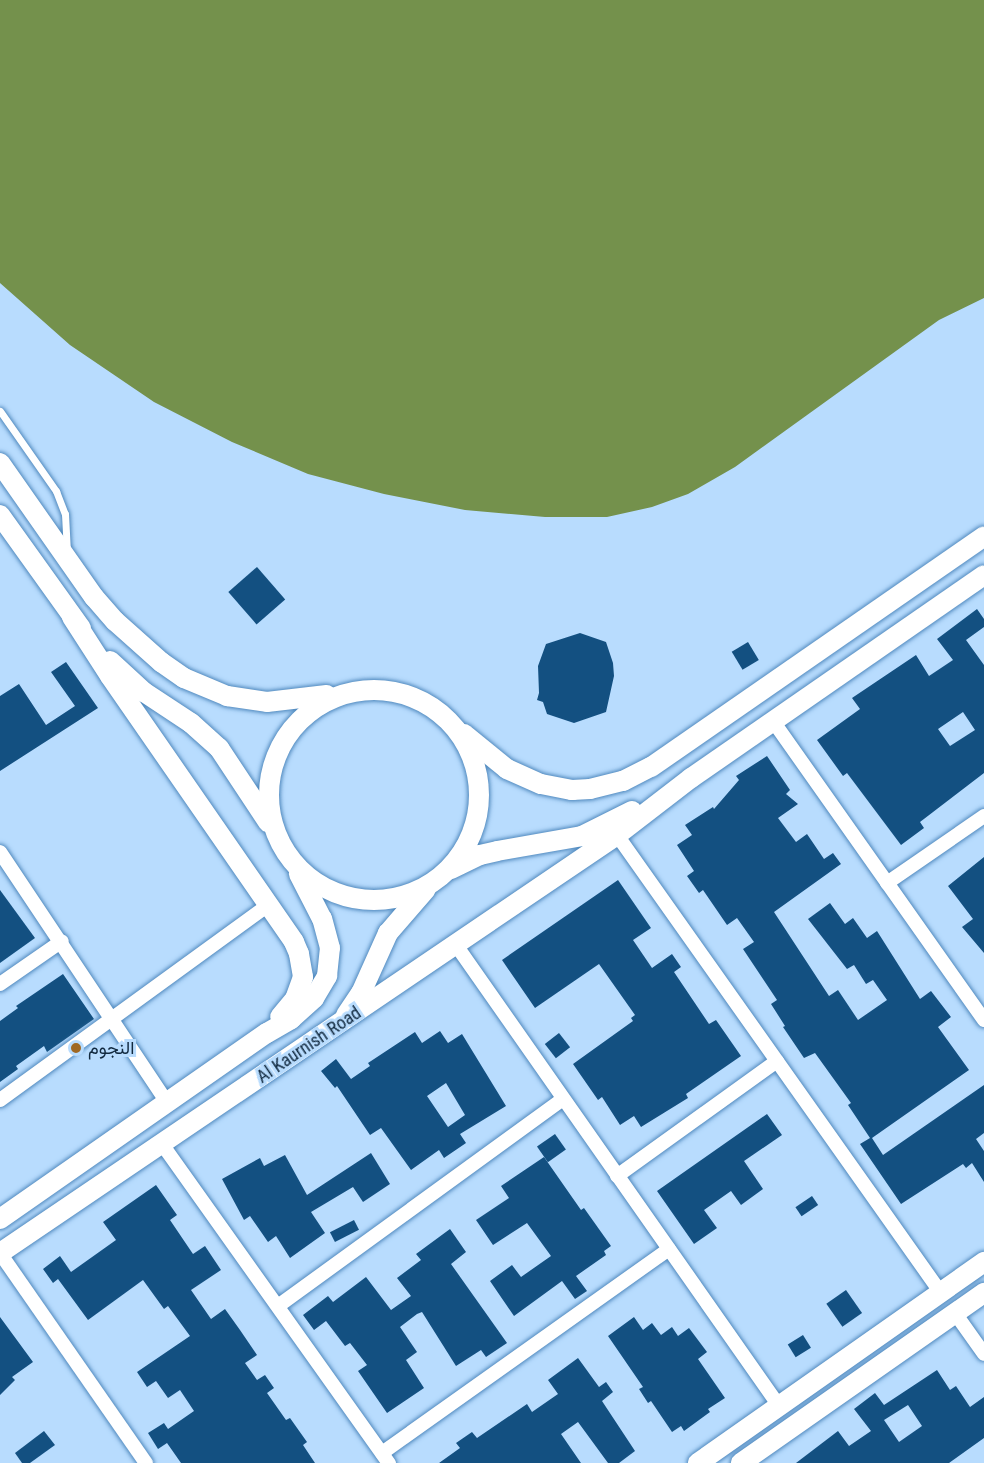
<!DOCTYPE html>
<meta charset="utf-8">
<style>
body{margin:0}
#map{position:relative;width:984px;height:1463px;overflow:hidden;background:#b8dcfe;font-family:"Roboto Condensed",Vazirmatn,sans-serif}
div>[style]{position:absolute}
[style*='--x']{left:calc(var(--x)*1px);top:calc(var(--y)*1px);width:calc(var(--w)*1px);rotate:calc(var(--a)*1deg)}
.water>*{inset:0;background:#74914c}
.building>*{inset:0;background:#135081;transform-origin:0 0}
.roads{filter:drop-shadow(0 0 2px #5089be) drop-shadow(0 0 2px #5089be)}
.lane>*{height:7px;margin:-3.5px;padding:0 3.5px;transform-origin:3.5px;border-radius:3.5px;background:#fff}
.street>*{height:14px;margin:-7px;padding:0 7px;transform-origin:7px;border-radius:7px;background:#fff}
.secondary>*{height:20px;margin:-10px;padding:0 10px;transform-origin:10px;border-radius:10px;background:#fff}
.secondary>.ring{margin:-10px;padding:0;box-sizing:content-box;background:none;border:20px solid #fff;border-radius:50%}
.dots>*{width:16px;height:16px;translate:-50% -50%;box-sizing:border-box;border:3px solid #b8dcfe;border-radius:50%}
span{translate:-50% -50%;white-space:nowrap;text-align:center;line-height:1.15;-webkit-text-stroke:6px #b8dcfe;paint-order:stroke}
.street-label{font-size:18px;color:#11293f}
.poi-label{font-size:18px;color:#11293f}
.left{translate:0 -50%;text-align:left}
</style>
<div id="map">
<div class="water">
<div style="clip-path:polygon(0 0,984px 0,984px 298px,939px 320px,735px 467px,688px 494px,652px 507px,607px 517px,545px 517px,465px 510px,384px 494px,308px 474px,232px 442px,154px 402px,70px 345px,0 283px)"></div>
</div>
<div class="building">
<div style="left:257px;top:567px;width:43px;height:38px;rotate:49deg"></div>
<div style="clip-path:polygon(evenodd,977px 609px,984px 619px,984px 627px,966px 640px,984px 665px,984px 773px,920px 822px,924px 828px,901px 845px,847px 773px,843px 776px,817px 740px,860px 709px,852px 698px,916px 655px,929px 676px,953px 660px,937px 639px,977px 609px,963px 712px,975px 730px,950px 746px,938px 729px,963px 712px)"></div>
<div style="clip-path:polygon(580px 633px,606px 642px,613px 663px,614px 676px,606px 712px,574px 723px,547px 714px,543px 702px,537px 700px,539px 693px,538px 666px,546px 644px)"></div>
<div style="left:748px;top:642px;width:21px;height:19px;rotate:59deg"></div>
<div style="clip-path:polygon(66px 662px,98px 708px,0 771px,0 696px,19px 684px,46px 725px,75px 706px,51px 672px)"></div>
<div style="clip-path:polygon(767px 756px,790px 790px,786px 794px,798px 804px,778px 818px,796px 842px,807px 834px,824px 859px,833px 853px,841px 864px,774px 912px,829px 996px,838px 990px,858px 1020px,887px 1000px,873px 980px,866px 984px,854px 965px,847px 969px,808px 919px,830px 903px,845px 924px,853px 918px,867px 938px,877px 931px,920px 999px,931px 991px,951px 1017px,938px 1027px,969px 1070px,872px 1138px,883px 1155px,984px 1085px,984px 1133px,976px 1139px,984px 1151px,984px 1182px,972px 1163px,966px 1168px,963px 1164px,901px 1204px,860px 1144px,870px 1138px,848px 1105px,851px 1103px,815px 1053px,804px 1058px,783px 1027px,785px 1026px,771px 1004px,777px 1000px,743px 949px,754px 942px,737px 918px,727px 925px,703px 890px,699px 893px,687px 876px,694px 871px,677px 845px,692px 835px,685px 825px,713px 807px,714px 809px,739px 780px,736px 776px)"></div>
<div style="clip-path:polygon(984px 857px,984px 953px,962px 927px,973px 919px,948px 886px)"></div>
<div style="clip-path:polygon(618px 880px,651px 928px,633px 940px,652px 968px,672px 954px,681px 967px,674px 972px,709px 1024px,716px 1020px,741px 1056px,686px 1094px,688px 1098px,641px 1127px,634px 1116px,620px 1125px,602px 1097px,598px 1100px,573px 1064px,633px 1021px,631px 1018px,635px 1015px,599px 964px,535px 1008px,502px 960px)"></div>
<div style="clip-path:polygon(0 890px,35px 938px,0 963px)"></div>
<div style="clip-path:polygon(63px 974px,94px 1019px,47px 1052px,44px 1046px,16px 1066px,18px 1069px,0 1082px,0 1021px,18px 1008px,16px 1006px)"></div>
<div style="clip-path:polygon(evenodd,440px 1031px,448px 1043px,462px 1034px,506px 1106px,460px 1134px,466px 1143px,444px 1158px,439px 1150px,411px 1170px,381px 1128px,370px 1135px,337px 1086px,335px 1088px,321px 1071px,336px 1059px,351px 1079px,370px 1066px,368px 1063px,415px 1032px,422px 1043px,440px 1031px,446px 1083px,465px 1115px,448px 1127px,427px 1096px,446px 1083px)"></div>
<div style="left:559px;top:1033px;width:18px;height:18px;rotate:52deg"></div>
<div style="clip-path:polygon(767px 1114px,782px 1135px,744px 1161px,763px 1189px,741px 1205px,731px 1191px,704px 1210px,717px 1228px,694px 1244px,657px 1191px)"></div>
<div style="left:555px;top:1134px;width:19px;height:22px;rotate:55deg"></div>
<div style="clip-path:polygon(371px 1153px,390px 1184px,363px 1202px,353px 1187px,311px 1212px,325px 1233px,290px 1258px,276px 1236px,268px 1242px,250px 1216px,244px 1220px,222px 1179px,260px 1158px,264px 1166px,285px 1155px,307px 1195px)"></div>
<div style="clip-path:polygon(544px 1157px,581px 1210px,584px 1208px,611px 1246px,604px 1251px,606px 1255px,576px 1276px,587px 1291px,575px 1299px,562px 1281px,514px 1316px,490px 1281px,512px 1265px,521px 1277px,551px 1256px,527px 1223px,493px 1245px,476px 1220px,509px 1198px,501px 1186px)"></div>
<div style="clip-path:polygon(156px 1185px,177px 1215px,170px 1220px,193px 1254px,205px 1246px,221px 1270px,191px 1290px,211px 1319px,225px 1309px,240px 1330px,257px 1355px,245px 1363px,257px 1380px,265px 1375px,274px 1388px,267px 1393px,286px 1420px,290px 1418px,307px 1442px,303px 1445px,315px 1463px,181px 1463px,167px 1443px,158px 1449px,148px 1433px,164px 1423px,168px 1429px,194px 1411px,180px 1390px,168px 1398px,156px 1381px,147px 1387px,137px 1372px,190px 1336px,168px 1306px,164px 1309px,143px 1280px,88px 1320px,58px 1279px,53px 1283px,43px 1269px,60px 1256px,71px 1272px,116px 1240px,103px 1222px)"></div>
<div style="left:812px;top:1196px;width:11px;height:20px;rotate:56deg"></div>
<div style="left:354px;top:1220px;width:11px;height:27px;rotate:63deg"></div>
<div style="clip-path:polygon(450px 1229px,466px 1252px,451px 1264px,507px 1343px,486px 1357px,481px 1350px,456px 1366px,422px 1312px,417px 1314px,400px 1327px,417px 1352px,406px 1360px,424px 1388px,387px 1413px,358px 1371px,367px 1365px,350px 1343px,345px 1346px,326px 1321px,314px 1330px,303px 1315px,328px 1296px,333px 1302px,366px 1277px,391px 1310px,411px 1296px,397px 1278px,421px 1260px,416px 1254px)"></div>
<div style="left:846px;top:1290px;width:28px;height:24px;rotate:55deg"></div>
<div style="clip-path:polygon(0 1317px,33px 1362px,12px 1377px,15px 1380px,0 1395px)"></div>
<div style="clip-path:polygon(634px 1317px,643px 1330px,652px 1323px,661px 1335px,672px 1327px,678px 1336px,689px 1328px,707px 1352px,698px 1359px,725px 1398px,708px 1409px,710px 1412px,684px 1431px,681px 1426px,672px 1432px,651px 1401px,648px 1403px,639px 1389px,643px 1387px,608px 1336px)"></div>
<div style="left:803px;top:1335px;width:15px;height:18px;rotate:58deg"></div>
<div style="clip-path:polygon(578px 1358px,599px 1387px,606px 1382px,613px 1392px,602px 1401px,635px 1451px,619px 1463px,608px 1463px,578px 1422px,561px 1434px,581px 1463px,439px 1463px,460px 1448px,456px 1443px,472px 1432px,477px 1438px,527px 1404px,532px 1412px,558px 1394px,548px 1380px)"></div>
<div style="clip-path:polygon(evenodd,937px 1370px,950px 1390px,956px 1386px,970px 1407px,984px 1397px,984px 1438px,949px 1463px,796px 1463px,838px 1431px,849px 1446px,871px 1431px,854px 1409px,875px 1393px,884px 1405px,937px 1370px,908px 1405px,922px 1426px,899px 1442px,884px 1420px,908px 1405px)"></div>
<div style="clip-path:polygon(44px 1431px,55px 1445px,30px 1463px,22px 1463px,15px 1453px)"></div>
</div>
<div class="roads">
<div class="lane">
<div style="--x:0;--y:411;--w:98;--a:55"></div>
<div style="--x:56;--y:491;--w:25;--a:69"></div>
<div style="--x:65;--y:514;--w:35;--a:87"></div>
</div>
<div class="street">
<div style="--x:773;--y:721;--w:366;--a:54.8"></div>
<div style="--x:617;--y:835;--w:561;--a:54.72"></div>
<div style="--x:0;--y:852;--w:301;--a:56.3"></div>
<div style="--x:887;--y:883;--w:118;--a:-34.6"></div>
<div style="--x:456;--y:945;--w:563;--a:54.98"></div>
<div style="--x:0;--y:984;--w:75;--a:-34.7"></div>
<div style="--x:0;--y:1100;--w:331;--a:-36"></div>
<div style="--x:162;--y:1144;--w:392;--a:54.6"></div>
<div style="--x:617;--y:1176;--w:197;--a:-35.7"></div>
<div style="--x:0;--y:1253;--w:256;--a:55.2"></div>
<div style="--x:278;--y:1306;--w:352;--a:-36"></div>
<div style="--x:955;--y:1313;--w:50;--a:54.7"></div>
<div style="--x:382;--y:1453;--w:352;--a:-35.4"></div>
</div>
<div class="secondary">
<div style="--x:0;--y:463;--w:164;--a:55"></div>
<div style="--x:94;--y:597;--w:32;--a:49"></div>
<div style="--x:115;--y:621;--w:62;--a:41.7"></div>
<div style="--x:161;--y:662;--w:28;--a:35"></div>
<div style="--x:184;--y:678;--w:47;--a:22.7"></div>
<div style="--x:227;--y:696;--w:40;--a:8.5"></div>
<div style="--x:267;--y:702;--w:60;--a:-6.7"></div>
<div style="--x:0;--y:515;--w:139;--a:54.4"></div>
<div style="--x:72;--y:617;--w:70;--a:57.2"></div>
<div style="--x:110;--y:676;--w:323;--a:55.3"></div>
<div style="--x:294;--y:942;--w:13;--a:67"></div>
<div style="--x:299;--y:954;--w:23;--a:80"></div>
<div style="--x:303;--y:977;--w:23;--a:110"></div>
<div style="--x:295;--y:999;--w:23;--a:130"></div>
<div style="--x:110;--y:661;--w:46;--a:42.4"></div>
<div style="--x:144;--y:692;--w:56;--a:33.4"></div>
<div style="--x:191;--y:723;--w:38;--a:42"></div>
<div style="--x:219;--y:748;--w:89;--a:56.5"></div>
<div class="ring" style="left:269px;top:690px;width:190px;height:190px"></div>
<div style="--x:464;--y:734;--w:55;--a:39.1"></div>
<div style="--x:507;--y:769;--w:37;--a:24"></div>
<div style="--x:541;--y:784;--w:32;--a:11"></div>
<div style="--x:572;--y:790;--w:18;--a:-3"></div>
<div style="--x:590;--y:789;--w:34;--a:-14"></div>
<div style="--x:623;--y:781;--w:31;--a:-27"></div>
<div style="--x:651;--y:767;--w:405;--a:-34.7"></div>
<div style="--x:451;--y:869;--w:32;--a:-26"></div>
<div style="--x:480;--y:855;--w:17;--a:-13"></div>
<div style="--x:497;--y:851;--w:86;--a:-10"></div>
<div style="--x:582;--y:836;--w:56;--a:-26.6"></div>
<div style="--x:346;--y:1015;--w:27;--a:-56"></div>
<div style="--x:361;--y:993;--w:66;--a:-65.8"></div>
<div style="--x:388;--y:933;--w:58;--a:-49.2"></div>
<div style="--x:0;--y:1219;--w:325;--a:-34.9"></div>
<div style="--x:267;--y:1033;--w:28;--a:-30"></div>
<div style="--x:291;--y:1019;--w:31;--a:-42"></div>
<div style="--x:314;--y:998;--w:26;--a:-59"></div>
<div style="--x:327;--y:976;--w:28;--a:-84"></div>
<div style="--x:330;--y:948;--w:30;--a:-105"></div>
<div style="--x:322;--y:919;--w:51;--a:-117.1"></div>
<div style="--x:0;--y:1253;--w:745;--a:-34.12"></div>
<div style="--x:617;--y:835;--w:93;--a:-37.6"></div>
<div style="--x:691;--y:778;--w:356;--a:-34.7"></div>
<div style="--x:698;--y:1463;--w:350;--a:-35.1"></div>
<div style="--x:741;--y:1463;--w:297;--a:-35"></div>
</div>
</div>
<div class="dots">
<div style="left:76px;top:1048px;background:#9f6823"></div>
</div>
<div class="street-label">
<span style="left:309px;top:1045px;rotate:-34deg">Al Kaurnish Road</span>
</div>
<div class="poi-label">
<span class="left" style="left:88px;top:1048px">النجوم</span>
</div>
</div>
